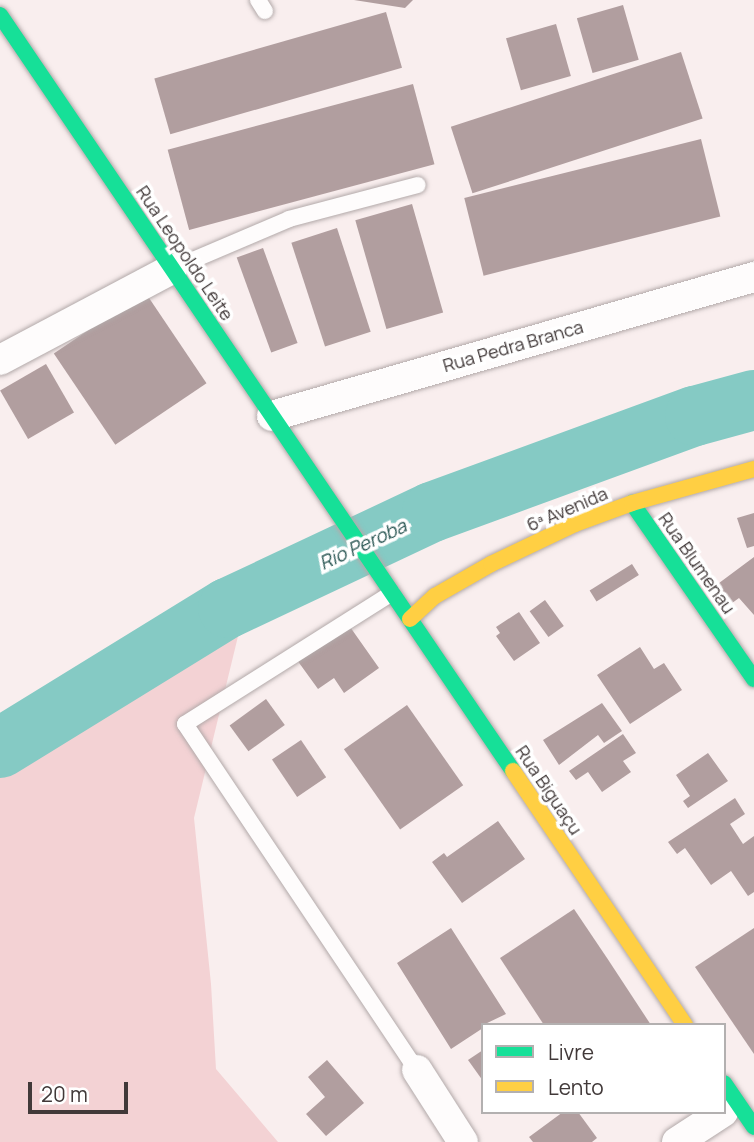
<!DOCTYPE html>
<meta charset="utf-8">
<style>
body{margin:0}
#map{position:relative;width:754px;height:1142px;overflow:hidden;background:#f9eeee;font-family:Manrope,sans-serif}
div>[style]{position:absolute}
[style*='--x']{left:calc(var(--x)*1px);top:calc(var(--y)*1px);width:calc(var(--w)*1px);rotate:calc(var(--a)*1deg)}
.green>*{inset:0;background:#f3d2d4}
.river>*{height:60px;margin:-30px;padding:0 30px;transform-origin:30px;border-radius:30px;background:#85cac4}
.building>*{inset:0;background:#b19e9f;transform-origin:0 0}
.roads{filter:drop-shadow(0 0 2px #b2a9a9) drop-shadow(0 0 2px #b2a9a9)}
.lane>*{height:16px;margin:-8px;padding:0 8px;transform-origin:8px;border-radius:8px;background:#fefcfc}
.street>*{height:30px;margin:-15px;padding:0 15px;transform-origin:15px;border-radius:15px;background:#fefcfc}
.fast>*{height:16px;margin:-8px;padding:0 8px;transform-origin:8px;border-radius:8px;background:#16e098}
.slow>*{height:16px;margin:-8px;padding:0 8px;transform-origin:8px;border-radius:8px;background:#ffcf43}
span{translate:-50% -50%;white-space:nowrap;text-align:center;line-height:1.15;-webkit-text-stroke:7px #fff;paint-order:stroke}
.street-label{font-size:18px;color:#413939}
.water-label{font-size:19px;color:#295653;font-style:italic}
.legend{position:absolute;left:481px;top:1023px;width:245px;height:91px;box-sizing:border-box;background:#fff;border:2px solid #b3b0b0;margin:0;padding:9px 12px;list-style:none;font-size:21px;color:#413939}
.legend li{display:flex;align-items:center;gap:14px;height:35px}
.legend b{width:35px;border:2px solid #b3b0b0}
.scale{position:absolute;left:28px;top:1082px;width:100px;height:32px;box-sizing:border-box;border:4px solid #413939;border-top:0;padding-left:9px;font-size:21px;line-height:24px;white-space:nowrap;color:#413939;-webkit-text-stroke:5px #fff;paint-order:stroke}
</style>
<div id="map">
<div class="green">
<div style="clip-path:polygon(240px 628px,194px 818px,211px 984px,216px 1069px,278px 1142px,0 1142px,0 758px)"></div>
</div>
<div class="river">
<div style="--x:0;--y:748;--w:268;--a:-31.6"></div>
<div style="--x:228;--y:608;--w:225;--a:-25.2"></div>
<div style="--x:432;--y:512;--w:280;--a:-20.1"></div>
<div style="--x:695;--y:416;--w:61;--a:-15.2"></div>
</div>
<div class="building">
<div style="clip-path:polygon(354px 0,413px 0,405px 8px)"></div>
<div style="left:623px;top:5px;width:57px;height:48px;rotate:74deg"></div>
<div style="left:386px;top:12px;width:58px;height:241px;rotate:74deg"></div>
<div style="left:556px;top:24px;width:54px;height:52px;rotate:74deg"></div>
<div style="left:681px;top:52px;width:70px;height:242px;rotate:72deg"></div>
<div style="left:413px;top:84px;width:83px;height:254px;rotate:75deg"></div>
<div style="left:701px;top:139px;width:80px;height:244px;rotate:76deg"></div>
<div style="left:412px;top:204px;width:113px;height:59px;rotate:74deg"></div>
<div style="left:337px;top:228px;width:109px;height:48px;rotate:72deg"></div>
<div style="left:263px;top:248px;width:101px;height:28px;rotate:70deg"></div>
<div style="left:145px;top:292px;width:110px;height:110px;rotate:56deg"></div>
<div style="left:46px;top:364px;width:56px;height:53px;rotate:60deg"></div>
<div style="clip-path:polygon(754px 513px,754px 546px,747px 548px,737px 518px)"></div>
<div style="clip-path:polygon(754px 557px,754px 615px,739px 598px,721px 611px,707px 592px)"></div>
<div style="left:632px;top:564px;width:13px;height:50px;rotate:58deg"></div>
<div style="left:545px;top:600px;width:32px;height:19px;rotate:54deg"></div>
<div style="clip-path:polygon(519px 612px,540px 643px,514px 661px,496px 636px,500px 633px,496px 627px)"></div>
<div style="clip-path:polygon(348px 624px,379px 668px,344px 693px,334px 678px,318px 689px,297px 660px)"></div>
<div style="clip-path:polygon(640px 647px,654px 669px,664px 663px,682px 690px,630px 724px,597px 675px)"></div>
<div style="left:266px;top:699px;width:32px;height:45px;rotate:54deg"></div>
<div style="clip-path:polygon(602px 703px,622px 731px,604px 743px,598px 735px,559px 765px,543px 740px)"></div>
<div style="left:407px;top:705px;width:98px;height:77px;rotate:55deg"></div>
<div style="clip-path:polygon(623px 734px,636px 753px,623px 761px,631px 772px,602px 792px,588px 772px,576px 780px,569px 771px)"></div>
<div style="left:301px;top:740px;width:45px;height:35px;rotate:56deg"></div>
<div style="clip-path:polygon(708px 753px,728px 781px,688px 808px,683px 801px,690px 796px,676px 775px)"></div>
<div style="clip-path:polygon(735px 798px,745px 814px,730px 824px,743px 844px,754px 836px,754px 892px,748px 896px,731px 871px,711px 885px,685px 848px,677px 854px,668px 842px)"></div>
<div style="clip-path:polygon(498px 821px,525px 859px,462px 903px,432px 862px,444px 853px,447px 857px)"></div>
<div style="clip-path:polygon(574px 909px,607px 958px,651px 1025px,544px 1025px,500px 958px)"></div>
<div style="clip-path:polygon(451px 928px,506px 1014px,483px 1025px,483px 1028px,451px 1049px,397px 963px)"></div>
<div style="clip-path:polygon(754px 928px,754px 1054px,695px 967px)"></div>
<div style="clip-path:polygon(483px 1050px,483px 1081px,468px 1060px)"></div>
<div style="clip-path:polygon(327px 1060px,364px 1103px,326px 1136px,306px 1114px,325px 1097px,308px 1077px)"></div>
<div style="clip-path:polygon(563px 1112px,578px 1112px,597px 1138px,592px 1142px,533px 1142px,529px 1137px)"></div>
</div>
<div class="roads">
<div class="lane">
<div style="--x:258;--y:0;--w:13;--a:58"></div>
<div style="--x:172;--y:269;--w:127;--a:-23.1"></div>
<div style="--x:289;--y:219;--w:133;--a:-14.8"></div>
<div style="--x:392;--y:593;--w:245;--a:147.7"></div>
<div style="--x:185;--y:724;--w:417;--a:56.2"></div>
</div>
<div class="street">
<div style="--x:0;--y:360;--w:195;--a:-27.9"></div>
<div style="--x:272;--y:416;--w:502;--a:-16.09"></div>
<div style="--x:417;--y:1070;--w:85;--a:57.4"></div>
<div style="--x:677;--y:1142;--w:55;--a:-33.1"></div>
</div>
<div class="fast">
<div style="--x:0;--y:15;--w:914;--a:55.84"></div>
<div style="--x:632;--y:503;--w:214;--a:55.3"></div>
<div style="--x:724;--y:1083;--w:53;--a:55.7"></div>
</div>
<div class="slow">
<div style="--x:410;--y:619;--w:34;--a:-43"></div>
<div style="--x:435;--y:596;--w:64;--a:-29.7"></div>
<div style="--x:491;--y:564;--w:93;--a:-25.5"></div>
<div style="--x:575;--y:524;--w:61;--a:-20.2"></div>
<div style="--x:632;--y:503;--w:127;--a:-15.6"></div>
<div style="--x:513;--y:771;--w:307;--a:55.9"></div>
</div>
</div>
<div class="street-label">
<span style="left:185px;top:253px;rotate:56deg">Rua Leopoldo Leite</span>
<span style="left:513px;top:346px;rotate:-16deg">Rua Pedra Branca</span>
<span style="left:567px;top:509px;rotate:-23deg">6ª Avenida</span>
<span style="left:697px;top:563px;rotate:55deg">Rua Blumenau</span>
<span style="left:549px;top:790px;rotate:56deg">Rua Biguaçu</span>
</div>
<div class="water-label">
<span style="left:363px;top:545px;rotate:-25deg">Rio Peroba</span>
</div>
<ul class="legend">
<li><b style="height:9px;background:#16e098"></b>Livre</li>
<li><b style="height:9px;background:#ffcf43"></b>Lento</li>
</ul>
<div class="scale">20 m</div>
</div>
